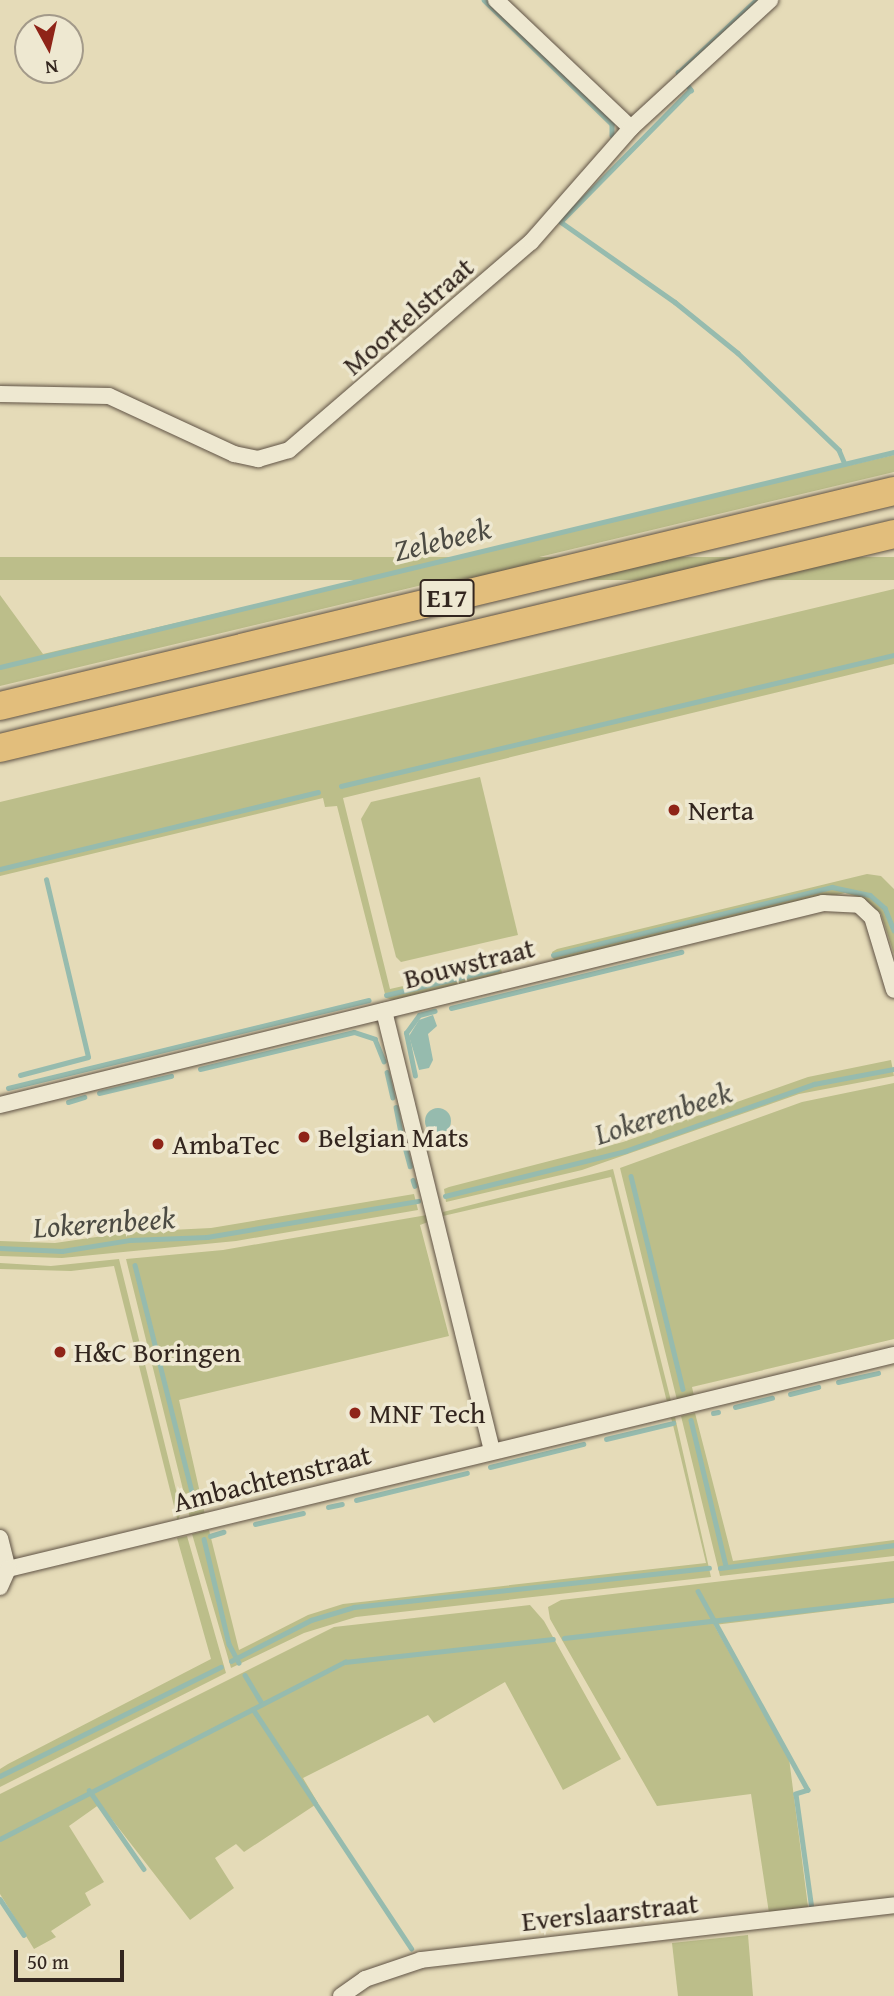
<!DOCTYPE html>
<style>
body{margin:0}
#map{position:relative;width:894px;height:1996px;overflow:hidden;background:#e5dbb8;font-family:"Gentium Book Plus",serif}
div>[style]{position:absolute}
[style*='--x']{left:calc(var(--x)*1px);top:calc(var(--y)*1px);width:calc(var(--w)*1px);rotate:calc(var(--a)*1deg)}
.green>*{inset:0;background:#bcbe8a;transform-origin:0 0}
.water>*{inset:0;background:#96bbae}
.round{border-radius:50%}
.stream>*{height:4.5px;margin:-2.25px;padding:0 2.25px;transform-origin:2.25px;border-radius:2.25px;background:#96bbae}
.roads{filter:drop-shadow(0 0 2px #605345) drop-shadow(0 0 2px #605345)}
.minor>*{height:16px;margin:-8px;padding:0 8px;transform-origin:8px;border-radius:8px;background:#eee8d1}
.motorway>*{height:28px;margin:-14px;padding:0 14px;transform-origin:14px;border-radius:14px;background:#e2be7c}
.dots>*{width:19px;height:19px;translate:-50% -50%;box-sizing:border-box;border:4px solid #eee8d1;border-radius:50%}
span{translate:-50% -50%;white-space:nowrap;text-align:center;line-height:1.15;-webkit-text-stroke:7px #eee8d1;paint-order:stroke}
.shield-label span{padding:2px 5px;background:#eee8d1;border:2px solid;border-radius:5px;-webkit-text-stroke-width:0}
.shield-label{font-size:26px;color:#33261f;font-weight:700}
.street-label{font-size:28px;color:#33261f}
.poi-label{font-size:28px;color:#33261f}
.left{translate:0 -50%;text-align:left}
.water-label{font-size:30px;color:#4c4b43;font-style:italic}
.north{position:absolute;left:14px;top:14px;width:70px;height:70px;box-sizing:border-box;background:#eee8d1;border:2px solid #a39a8a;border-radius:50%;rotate:172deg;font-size:19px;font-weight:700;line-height:28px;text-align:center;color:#33261f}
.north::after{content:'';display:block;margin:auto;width:24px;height:32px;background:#8f2418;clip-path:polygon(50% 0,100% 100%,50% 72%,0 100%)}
.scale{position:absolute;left:14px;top:1950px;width:110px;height:32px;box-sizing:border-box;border:4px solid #33261f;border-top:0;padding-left:9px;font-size:21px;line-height:24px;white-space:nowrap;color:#33261f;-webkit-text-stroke:5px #eee8d1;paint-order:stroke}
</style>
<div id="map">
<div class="green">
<div style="clip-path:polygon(894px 455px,894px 472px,0 686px,0 595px,43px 654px)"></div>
<div style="left:894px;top:557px;width:23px;height:920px;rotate:90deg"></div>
<div style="clip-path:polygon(894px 589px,894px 664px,343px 798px,390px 989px,500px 964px,502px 973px,393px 1000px,386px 998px,337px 806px,325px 807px,323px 798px,0 876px,0 802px)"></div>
<div style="clip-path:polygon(480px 777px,518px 935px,401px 962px,396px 957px,361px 819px,371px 802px)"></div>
<div style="clip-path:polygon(867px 874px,881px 876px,894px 889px,894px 954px,881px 914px,865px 899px,845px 893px,554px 961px,552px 952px,557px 949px)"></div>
<div style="clip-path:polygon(891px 1060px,894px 1076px,799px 1094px,582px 1170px,446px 1202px,444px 1189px,449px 1187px,623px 1142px,808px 1077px)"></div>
<div style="clip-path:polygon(894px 1083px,894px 1339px,692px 1387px,694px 1396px,677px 1400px,620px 1168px,802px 1102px)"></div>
<div style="clip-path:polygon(613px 1169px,671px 1401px,667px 1402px,611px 1177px,443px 1216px,443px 1212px)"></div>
<div style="clip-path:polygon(414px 1194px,418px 1210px,236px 1241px,62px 1258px,0 1256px,0 1241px,55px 1243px,131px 1232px,211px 1228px)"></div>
<div style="clip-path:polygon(427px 1215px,428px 1222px,420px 1225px,449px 1336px,179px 1400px,205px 1515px,190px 1518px,126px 1259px,223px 1250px)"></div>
<div style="clip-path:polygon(119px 1259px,181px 1510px,178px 1522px,114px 1266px,71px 1271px,0 1269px,0 1263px,51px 1266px)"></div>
<div style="clip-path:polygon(695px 1413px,733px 1561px,894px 1540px,894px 1556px,720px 1576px,681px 1416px)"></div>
<div style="clip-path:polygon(675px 1417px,711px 1577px,356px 1617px,304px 1633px,231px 1668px,192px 1534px,209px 1530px,239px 1650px,308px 1615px,343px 1604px,706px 1563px,673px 1425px,671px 1418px)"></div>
<div style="clip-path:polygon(187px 1536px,226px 1673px,0 1787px,0 1769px,8px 1764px,211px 1659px,177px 1538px)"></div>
<div style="clip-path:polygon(894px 1561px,894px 1603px,714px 1625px,789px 1758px,808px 1907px,769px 1913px,751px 1794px,657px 1806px,550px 1619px,548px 1607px,561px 1600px)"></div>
<div style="clip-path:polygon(530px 1605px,544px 1621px,621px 1759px,563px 1790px,505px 1682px,434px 1723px,428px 1715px,303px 1778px,318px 1803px,244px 1852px,236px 1844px,215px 1858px,234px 1888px,190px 1920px,100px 1804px,69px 1826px,104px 1882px,85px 1893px,91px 1905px,51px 1931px,56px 1937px,34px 1949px,0 1894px,0 1794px,334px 1627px)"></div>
<div style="clip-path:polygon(748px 1935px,753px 1996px,678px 1996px,672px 1943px)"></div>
</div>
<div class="water">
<div style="clip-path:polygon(433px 1015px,437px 1026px,428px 1034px,433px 1060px,429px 1068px,419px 1070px,409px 1036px,419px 1020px)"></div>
<div class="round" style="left:425px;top:1108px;width:26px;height:26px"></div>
</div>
<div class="stream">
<div style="--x:484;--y:0;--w:178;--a:44.1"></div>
<div style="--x:612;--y:124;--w:11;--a:90"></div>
<div style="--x:680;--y:76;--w:4;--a:-124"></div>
<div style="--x:678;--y:73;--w:107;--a:-43.1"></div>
<div style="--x:686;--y:83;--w:9;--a:54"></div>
<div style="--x:691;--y:90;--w:185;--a:134.6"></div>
<div style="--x:561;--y:222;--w:139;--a:35.1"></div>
<div style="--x:675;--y:302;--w:81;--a:39"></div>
<div style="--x:738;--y:353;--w:140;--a:43.8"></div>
<div style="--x:839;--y:450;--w:15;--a:67"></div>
<div style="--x:0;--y:667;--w:919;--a:-13.52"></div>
<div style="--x:341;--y:786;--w:568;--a:-13.33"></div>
<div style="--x:0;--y:869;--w:327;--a:-13.6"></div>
<div style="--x:553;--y:955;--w:287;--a:-13.7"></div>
<div style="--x:832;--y:887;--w:39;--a:12"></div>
<div style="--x:870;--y:895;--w:20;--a:41"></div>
<div style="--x:885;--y:908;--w:24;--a:68"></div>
<div style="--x:386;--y:995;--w:114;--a:-13.2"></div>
<div style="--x:451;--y:1008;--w:237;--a:-13.7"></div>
<div style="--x:200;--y:1069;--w:158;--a:-13.5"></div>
<div style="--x:354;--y:1032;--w:22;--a:18"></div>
<div style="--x:375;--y:1039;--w:24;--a:68"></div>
<div style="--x:387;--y:1072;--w:26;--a:77"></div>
<div style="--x:20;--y:1075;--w:70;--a:-14.8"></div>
<div style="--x:88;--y:1057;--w:182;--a:-103.3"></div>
<div style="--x:415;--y:1076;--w:44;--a:-101.8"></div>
<div style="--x:406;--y:1033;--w:22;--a:-54"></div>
<div style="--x:419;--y:1015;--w:16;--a:-15"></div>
<div style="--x:8;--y:1088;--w:371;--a:-13.7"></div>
<div style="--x:99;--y:1093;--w:74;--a:-13.3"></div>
<div style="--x:68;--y:1102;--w:17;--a:-17"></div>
<div style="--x:396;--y:1107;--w:26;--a:79"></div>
<div style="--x:404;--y:1143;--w:24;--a:75"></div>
<div style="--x:631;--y:1176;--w:219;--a:76.3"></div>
<div style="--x:413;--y:1180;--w:6;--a:72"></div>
<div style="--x:445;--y:1196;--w:186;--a:-14"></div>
<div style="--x:625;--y:1151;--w:201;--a:-19.5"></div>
<div style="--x:814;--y:1084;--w:81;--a:-10.6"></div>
<div style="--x:0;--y:1248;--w:62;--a:2.8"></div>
<div style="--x:62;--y:1251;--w:69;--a:-9.2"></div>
<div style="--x:130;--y:1240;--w:77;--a:-2.2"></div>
<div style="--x:207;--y:1237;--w:214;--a:-9.7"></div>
<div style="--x:135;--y:1265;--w:250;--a:75.9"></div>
<div style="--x:838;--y:1382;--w:41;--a:-12.7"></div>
<div style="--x:790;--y:1394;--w:29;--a:-14"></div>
<div style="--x:735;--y:1407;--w:38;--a:-14"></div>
<div style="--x:713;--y:1413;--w:5;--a:-11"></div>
<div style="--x:691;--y:1420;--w:150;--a:76.5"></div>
<div style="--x:606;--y:1439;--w:69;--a:-13.4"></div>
<div style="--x:490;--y:1467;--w:96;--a:-13.9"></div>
<div style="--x:356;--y:1500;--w:114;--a:-13.7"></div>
<div style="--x:328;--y:1507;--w:14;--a:-12"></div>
<div style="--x:255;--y:1524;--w:49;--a:-12.9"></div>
<div style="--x:210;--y:1536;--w:14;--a:-17"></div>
<div style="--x:204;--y:1539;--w:108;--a:76.6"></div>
<div style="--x:229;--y:1644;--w:21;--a:62"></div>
<div style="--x:720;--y:1568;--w:176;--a:-7.5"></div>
<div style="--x:698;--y:1591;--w:227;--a:61.1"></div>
<div style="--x:808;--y:1790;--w:13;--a:162"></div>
<div style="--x:796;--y:1794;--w:116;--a:82.1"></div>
<div style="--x:564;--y:1638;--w:332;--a:-6.6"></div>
<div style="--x:231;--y:1661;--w:90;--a:-27.1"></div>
<div style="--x:311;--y:1620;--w:45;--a:-16.8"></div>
<div style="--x:354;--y:1607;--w:357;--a:-6.3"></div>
<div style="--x:245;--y:1675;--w:33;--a:59"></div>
<div style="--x:253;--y:1709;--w:287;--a:56.5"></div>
<div style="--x:0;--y:1776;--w:246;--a:-26.3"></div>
<div style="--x:89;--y:1790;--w:96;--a:55.2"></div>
<div style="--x:0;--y:1839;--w:388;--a:-27.2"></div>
<div style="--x:345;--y:1662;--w:209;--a:-6.3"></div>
<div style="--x:0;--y:1899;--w:43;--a:56.3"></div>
</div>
<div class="roads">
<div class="minor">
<div style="--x:496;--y:0;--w:186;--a:43.5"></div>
<div style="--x:0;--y:394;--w:109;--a:1.1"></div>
<div style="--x:109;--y:396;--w:138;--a:24.9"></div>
<div style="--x:234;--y:454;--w:25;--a:12"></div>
<div style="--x:258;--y:459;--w:32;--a:-16"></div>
<div style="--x:289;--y:450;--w:319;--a:-40.7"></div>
<div style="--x:531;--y:242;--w:152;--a:-48.7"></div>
<div style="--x:631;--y:128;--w:189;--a:-42.6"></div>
<div style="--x:384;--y:1011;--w:453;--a:76.2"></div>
<div style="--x:0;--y:1105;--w:847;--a:-13.79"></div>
<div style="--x:823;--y:903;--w:36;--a:3"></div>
<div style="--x:859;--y:905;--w:18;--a:43"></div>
<div style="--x:872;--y:917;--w:76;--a:73.2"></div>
<div style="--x:0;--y:1538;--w:32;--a:76"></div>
<div style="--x:8;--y:1569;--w:911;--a:-13.58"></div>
<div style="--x:0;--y:1587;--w:20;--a:-66"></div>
<div style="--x:341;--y:1996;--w:29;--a:-35"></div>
<div style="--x:365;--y:1979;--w:59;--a:-18.7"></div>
<div style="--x:421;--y:1960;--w:476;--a:-6.6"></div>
</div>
<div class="motorway">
<div style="--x:0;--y:706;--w:919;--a:-13.52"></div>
<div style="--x:0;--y:748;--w:919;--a:-13.46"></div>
</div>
</div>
<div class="dots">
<div style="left:674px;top:810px;background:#8f2418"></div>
<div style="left:304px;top:1137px;background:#8f2418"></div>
<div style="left:158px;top:1144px;background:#8f2418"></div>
<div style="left:60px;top:1352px;background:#8f2418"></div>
<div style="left:355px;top:1413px;background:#8f2418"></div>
</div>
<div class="shield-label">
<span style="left:447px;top:598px">E17</span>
</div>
<div class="street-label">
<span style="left:408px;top:316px;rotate:-41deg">Moortelstraat</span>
<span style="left:469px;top:963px;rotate:-14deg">Bouwstraat</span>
<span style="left:272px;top:1478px;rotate:-14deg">Ambachtenstraat</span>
<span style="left:610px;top:1912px;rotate:-6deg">Everslaarstraat</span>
</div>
<div class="poi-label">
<span class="left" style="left:688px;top:810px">Nerta</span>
<span class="left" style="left:318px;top:1137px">Belgian Mats</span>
<span class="left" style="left:172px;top:1144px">AmbaTec</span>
<span class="left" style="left:74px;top:1352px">H&amp;C Boringen</span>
<span class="left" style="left:369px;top:1413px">MNF Tech</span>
</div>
<div class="water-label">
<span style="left:442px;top:539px;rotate:-14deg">Zelebeek</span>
<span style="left:663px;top:1113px;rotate:-18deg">Lokerenbeek</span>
<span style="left:104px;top:1222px;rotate:-4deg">Lokerenbeek</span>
</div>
<div class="north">N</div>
<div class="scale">50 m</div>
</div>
